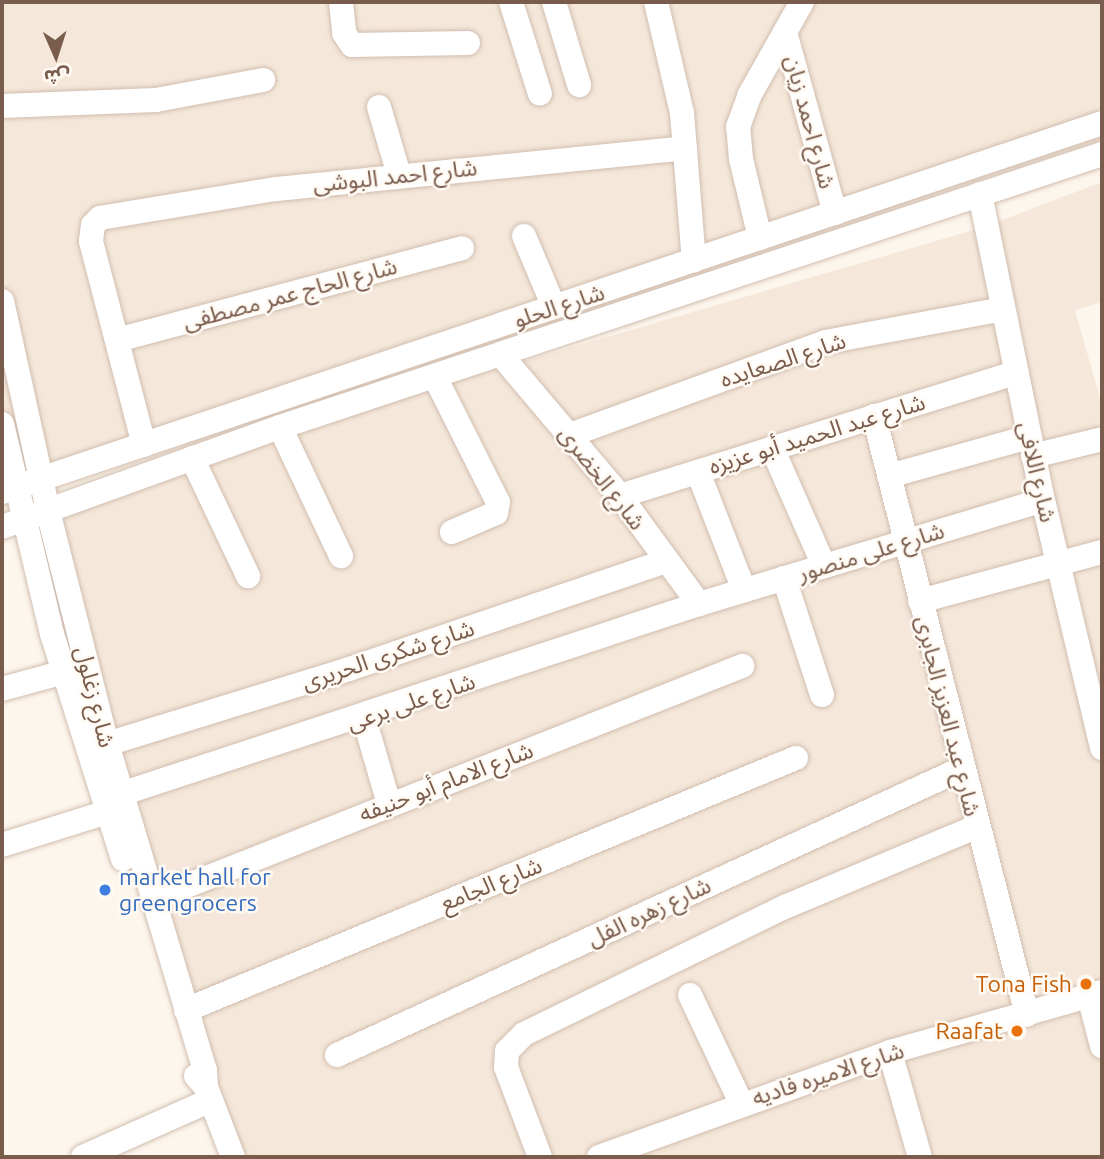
<!DOCTYPE html>
<meta charset="utf-8">
<style>
body{margin:0}
#map{position:relative;width:1104px;height:1159px;overflow:hidden;background:#fdf6ec;font-family:Ubuntu,"Noto Sans Arabic",sans-serif}
div>[style]{position:absolute}
[style*='--x']{left:calc(var(--x)*1px);top:calc(var(--y)*1px);width:calc(var(--w)*1px);rotate:calc(var(--a)*1deg)}
.residential>*{inset:0;background:#f5e8da}
.roads{filter:drop-shadow(0 0 2px #d1beb0) drop-shadow(0 0 2px #d1beb0)}
.minor>*{height:24px;margin:-12px;padding:0 12px;transform-origin:12px;border-radius:12px;background:#fff}
.dots>*{width:19px;height:19px;translate:-50% -50%;box-sizing:border-box;border:4px solid #fffaf3;border-radius:50%}
span{translate:-50% -50%;white-space:nowrap;text-align:center;line-height:1.15;-webkit-text-stroke:5px #fffaf3;paint-order:stroke}
.street-label{font-size:23px;color:#7a5c4d}
.shop-label{font-size:23px;color:#366cbe}
.left{translate:0 -50%;text-align:left}
.food-label{font-size:23px;color:#c56008}
.right{translate:-100% -50%;text-align:right}
.frame{position:absolute;inset:0;border:4px solid #7a5c4d;pointer-events:none}
.north{position:absolute;left:21px;top:21px;width:70px;height:70px;-webkit-text-stroke:5px #fffaf3;paint-order:stroke;rotate:177deg;font-size:19px;font-weight:700;line-height:28px;text-align:center;color:#7a5c4d}
.north::after{content:'';display:block;margin:auto;width:24px;height:32px;background:#7a5c4d;clip-path:polygon(50% 0,100% 100%,50% 72%,0 100%)}
</style>
<div id="map">
<div class="residential">
<div style="clip-path:polygon(2px 2px,1102px 2px,1102px 140px,17px 499px,2px 443px)"></div>
<div style="clip-path:polygon(1102px 182px,1102px 302px,1075px 310px,1102px 405px,1102px 1157px,234px 1157px,24px 507px,984px 227px)"></div>
</div>
<div class="roads">
<div class="minor">
<div style="--x:341;--y:2;--w:31;--a:84"></div>
<div style="--x:344;--y:33;--w:14;--a:56"></div>
<div style="--x:352;--y:45;--w:116;--a:-1"></div>
<div style="--x:511;--y:2;--w:96;--a:72.5"></div>
<div style="--x:554;--y:2;--w:87;--a:73.2"></div>
<div style="--x:656;--y:2;--w:114;--a:76.8"></div>
<div style="--x:682;--y:113;--w:148;--a:85.4"></div>
<div style="--x:785;--y:32;--w:188;--a:74.6"></div>
<div style="--x:2;--y:106;--w:154;--a:-2.2"></div>
<div style="--x:156;--y:100;--w:109;--a:-10.6"></div>
<div style="--x:379;--y:107;--w:71;--a:73.6"></div>
<div style="--x:980;--y:194;--w:312;--a:78.4"></div>
<div style="--x:1043;--y:500;--w:255;--a:76.6"></div>
<div style="--x:524;--y:236;--w:77;--a:67.1"></div>
<div style="--x:760;--y:238;--w:81;--a:-103.5"></div>
<div style="--x:741;--y:159;--w:32;--a:-95"></div>
<div style="--x:738;--y:127;--w:33;--a:-70"></div>
<div style="--x:749;--y:96;--w:108;--a:-60.6"></div>
<div style="--x:2;--y:301;--w:215;--a:77.6"></div>
<div style="--x:48;--y:511;--w:240;--a:75.8"></div>
<div style="--x:107;--y:744;--w:340;--a:73.3"></div>
<div style="--x:205;--y:1070;--w:17;--a:87"></div>
<div style="--x:117;--y:340;--w:357;--a:-14.9"></div>
<div style="--x:501;--y:355;--w:185;--a:49.8"></div>
<div style="--x:620;--y:496;--w:134;--a:53.8"></div>
<div style="--x:435;--y:377;--w:140;--a:63.3"></div>
<div style="--x:498;--y:502;--w:11;--a:100"></div>
<div style="--x:496;--y:513;--w:48;--a:156.6"></div>
<div style="--x:874;--y:416;--w:618;--a:75.67"></div>
<div style="--x:2;--y:424;--w:216;--a:76.6"></div>
<div style="--x:52;--y:634;--w:236;--a:72.5"></div>
<div style="--x:280;--y:427;--w:143;--a:64.7"></div>
<div style="--x:570;--y:435;--w:271;--a:-20"></div>
<div style="--x:825;--y:342;--w:181;--a:-10.5"></div>
<div style="--x:144;--y:445;--w:211;--a:-104.6"></div>
<div style="--x:91;--y:241;--w:16;--a:-83"></div>
<div style="--x:93;--y:225;--w:10;--a:-45"></div>
<div style="--x:100;--y:218;--w:178;--a:-9.4"></div>
<div style="--x:276;--y:189;--w:411;--a:-5.7"></div>
<div style="--x:772;--y:448;--w:129;--a:66.2"></div>
<div style="--x:1033;--y:456;--w:71;--a:-13.8"></div>
<div style="--x:192;--y:458;--w:131;--a:64.6"></div>
<div style="--x:698;--y:472;--w:127;--a:68.7"></div>
<div style="--x:889;--y:476;--w:145;--a:-15.6"></div>
<div style="--x:2;--y:492;--w:1160;--a:-18.54"></div>
<div style="--x:620;--y:496;--w:415;--a:-17.3"></div>
<div style="--x:2;--y:527;--w:295;--a:-19.8"></div>
<div style="--x:280;--y:427;--w:866;--a:-18.37"></div>
<div style="--x:784;--y:578;--w:123;--a:72"></div>
<div style="--x:920;--y:601;--w:188;--a:-15.1"></div>
<div style="--x:2;--y:689;--w:64;--a:-15.3"></div>
<div style="--x:364;--y:718;--w:90;--a:73.8"></div>
<div style="--x:107;--y:744;--w:253;--a:-17.2"></div>
<div style="--x:349;--y:669;--w:336;--a:-18.8"></div>
<div style="--x:121;--y:794;--w:608;--a:-18.2"></div>
<div style="--x:699;--y:604;--w:359;--a:-16.8"></div>
<div style="--x:2;--y:845;--w:110;--a:-17.4"></div>
<div style="--x:151;--y:900;--w:636;--a:-21.6"></div>
<div style="--x:690;--y:995;--w:119;--a:64.7"></div>
<div style="--x:1089;--y:996;--w:52;--a:75.4"></div>
<div style="--x:186;--y:1010;--w:660;--a:-22.45"></div>
<div style="--x:890;--y:1052;--w:109;--a:74.1"></div>
<div style="--x:337;--y:1055;--w:686;--a:-24.62"></div>
<div style="--x:196;--y:1076;--w:15;--a:48"></div>
<div style="--x:206;--y:1087;--w:75;--a:68.9"></div>
<div style="--x:83;--y:1157;--w:140;--a:-24"></div>
<div style="--x:540;--y:1157;--w:96;--a:-110.7"></div>
<div style="--x:506;--y:1067;--w:16;--a:-86"></div>
<div style="--x:507;--y:1051;--w:24;--a:-45"></div>
<div style="--x:524;--y:1034;--w:292;--a:-26"></div>
<div style="--x:787;--y:906;--w:205;--a:-22.7"></div>
<div style="--x:599;--y:1157;--w:309;--a:-19.8"></div>
<div style="--x:890;--y:1052;--w:220;--a:-15.8"></div>
</div>
</div>
<div class="dots">
<div style="left:105px;top:890px;background:#3f7fe0"></div>
<div style="left:1086px;top:984px;background:#e8710a"></div>
<div style="left:1017px;top:1031px;background:#e8710a"></div>
</div>
<div class="street-label">
<span style="left:810px;top:122px;rotate:75deg">شارع احمد زيان</span>
<span style="left:395px;top:176px;rotate:-6deg">شارع احمد البوشى</span>
<span style="left:290px;top:294px;rotate:-15deg">شارع الحاج عمر مصطفى</span>
<span style="left:559px;top:306px;rotate:-18deg">شارع الحلو</span>
<span style="left:783px;top:360px;rotate:-18deg">شارع الصعايده</span>
<span style="left:817px;top:434px;rotate:-17deg">شارع عبد الحميد أبو عزيزه</span>
<span style="left:1037px;top:472px;rotate:77deg">شارع اللافى</span>
<span style="left:602px;top:478px;rotate:52deg">شارع الخضرى</span>
<span style="left:871px;top:552px;rotate:-17deg">شارع على منصور</span>
<span style="left:388px;top:655px;rotate:-18deg">شارع شكرى الحريرى</span>
<span style="left:95px;top:697px;rotate:76deg">شارع زغلول</span>
<span style="left:411px;top:702px;rotate:-19deg">شارع على برعى</span>
<span style="left:948px;top:716px;rotate:76deg">شارع عبد العزيز الجابرى</span>
<span style="left:446px;top:782px;rotate:-21deg">شارع الامام أبو حنيفه</span>
<span style="left:491px;top:884px;rotate:-22deg">شارع الجامع</span>
<span style="left:649px;top:912px;rotate:-25deg">شارع زهره الفل</span>
<span style="left:828px;top:1074px;rotate:-18deg">شارع الاميره فاديه</span>
</div>
<div class="shop-label">
<span class="left" style="left:119px;top:890px">market hall for<br>greengrocers</span>
</div>
<div class="food-label">
<span class="right" style="left:1072px;top:984px">Tona Fish</span>
<span class="right" style="left:1003px;top:1031px">Raafat</span>
</div>
<div class="frame"></div>
<div class="north">ش</div>
</div>
